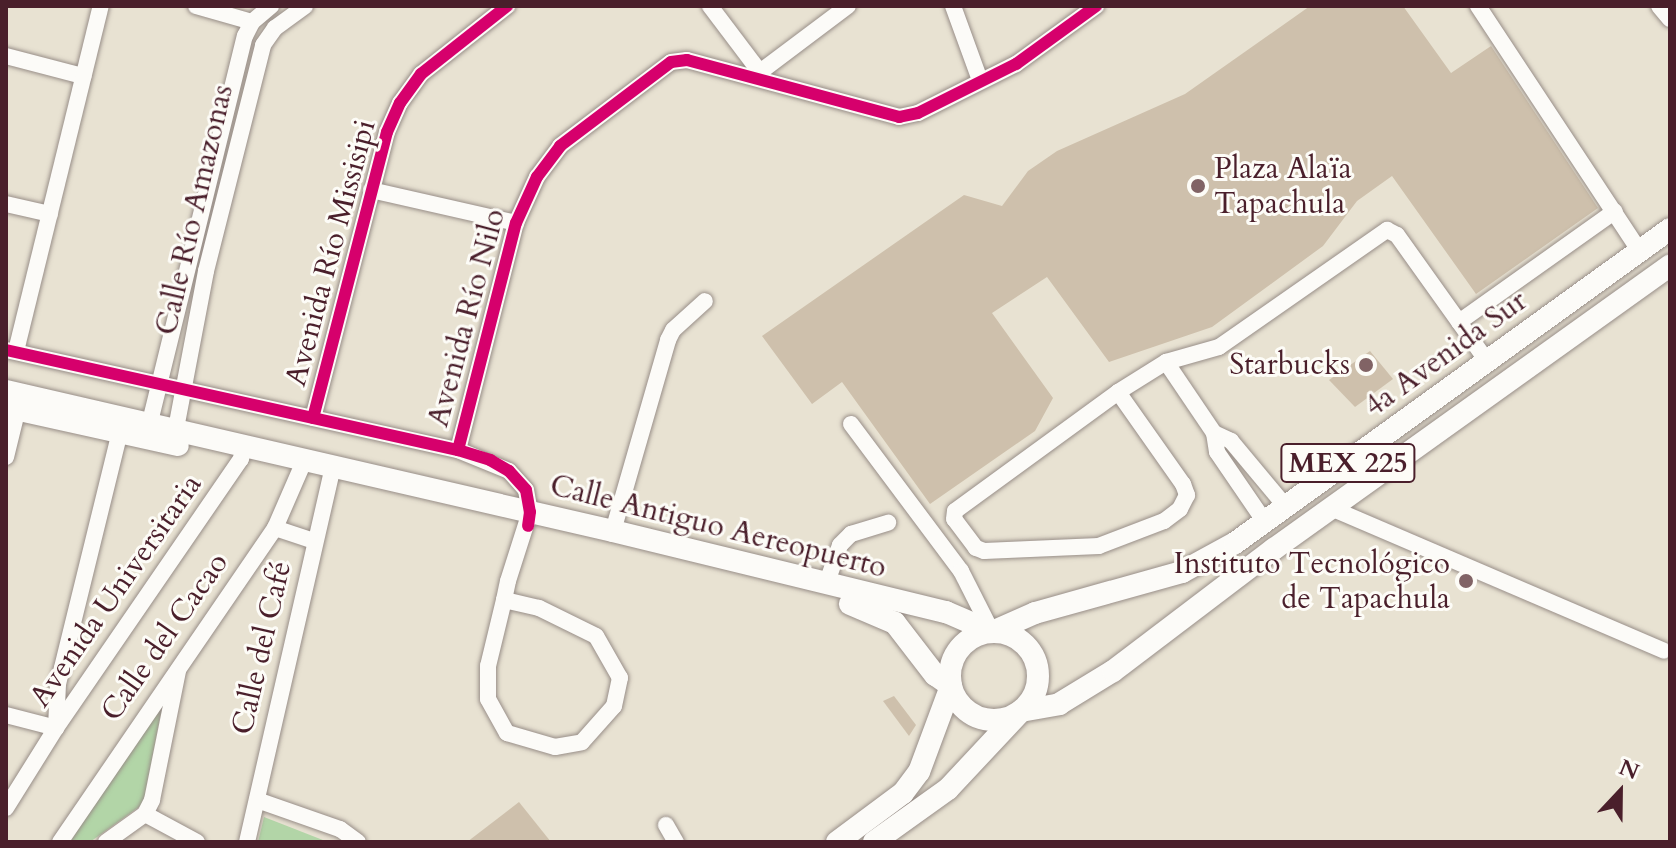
<!DOCTYPE html>
<meta charset="utf-8">
<style>
body{margin:0}
#map{position:relative;width:1676px;height:848px;overflow:hidden;background:#e8e2d2;font-family:Cardo,serif}
div>[style]{position:absolute}
[style*='--x']{left:calc(var(--x)*1px);top:calc(var(--y)*1px);width:calc(var(--w)*1px);rotate:calc(var(--a)*1deg)}
.green>*{inset:0;background:#b2d5a7}
.building>*{inset:0;background:#cec0ac}
.roads{filter:drop-shadow(0 0 2px #988e88) drop-shadow(0 0 2px #988e88)}
.minor>*{height:16px;margin:-8px;padding:0 8px;transform-origin:8px;border-radius:8px;background:#fcfbf8}
.major>*{height:22px;margin:-11px;padding:0 11px;transform-origin:11px;border-radius:11px;background:#fcfbf8}
.major>.ring{margin:-11px;padding:0;box-sizing:content-box;background:none;border:22px solid #fcfbf8;border-radius:50%}
.cycleway>*{height:12px;margin:-6px;padding:0 6px;transform-origin:6px;border-radius:6px;background:#d6006c}
.dots>*{width:22px;height:22px;translate:-50% -50%;box-sizing:border-box;border:4px solid #fdfcf7;border-radius:50%}
span{translate:-50% -50%;white-space:nowrap;text-align:center;line-height:1.15;-webkit-text-stroke:6px #fdfcf7;paint-order:stroke}
.shield-label span{padding:2px 6px;background:#fdfcf7;border:2px solid;border-radius:6px;-webkit-text-stroke-width:0}
.shield-label{font-size:28px;color:#4a1f2b;font-weight:700}
.poi-label{font-size:30px;color:#4a1f2b}
.left{translate:0 -50%;text-align:left}
.right{translate:-100% -50%;text-align:right}
.street-label{font-size:30px;color:#4a1f2b}
.frame{position:absolute;inset:0;border:8px solid #4a1f2b;pointer-events:none}
.north{position:absolute;left:1580px;top:752px;width:80px;height:80px;-webkit-text-stroke:6px #fdfcf7;paint-order:stroke;rotate:22deg;font-size:22px;font-weight:700;line-height:32px;text-align:center;color:#4a1f2b}
.north::after{content:'';display:block;margin:auto;width:28px;height:36px;background:#4a1f2b;clip-path:polygon(50% 0,100% 100%,50% 72%,0 100%)}
</style>
<div id="map">
<div class="green">
<div style="clip-path:polygon(164px 697px,143px 804px,90px 842px,70px 842px)"></div>
<div style="clip-path:polygon(264px 817px,328px 842px,258px 842px)"></div>
</div>
<div class="building">
<div style="clip-path:polygon(1310px 6px,1403px 6px,1451px 73px,1491px 46px,1598px 208px,1476px 294px,1392px 176px,1357px 201px,1323px 246px,1212px 327px,1109px 362px,1047px 277px,992px 313px,1053px 398px,1035px 431px,930px 504px,842px 382px,812px 404px,762px 336px,964px 195px,1002px 206px,1028px 171px,1057px 151px,1185px 94px)"></div>
<div style="clip-path:polygon(1370px 351px,1393px 379px,1355px 407px,1329px 380px)"></div>
<div style="clip-path:polygon(894px 696px,916px 725px,909px 736px,883px 701px)"></div>
<div style="clip-path:polygon(519px 802px,551px 842px,467px 842px)"></div>
</div>
<div class="roads">
<div class="minor">
<div style="--x:196;--y:6;--w:58;--a:15.9"></div>
<div style="--x:710;--y:6;--w:83;--a:52.9"></div>
<div style="--x:953;--y:6;--w:79;--a:70"></div>
<div style="--x:1478;--y:6;--w:292;--a:56.6"></div>
<div style="--x:1659;--y:6;--w:17;--a:50"></div>
<div style="--x:6;--y:56;--w:80;--a:14.6"></div>
<div style="--x:760;--y:72;--w:110;--a:-36.9"></div>
<div style="--x:371;--y:190;--w:149;--a:12.8"></div>
<div style="--x:6;--y:204;--w:45;--a:12.8"></div>
<div style="--x:1459;--y:322;--w:191;--a:-35.4"></div>
<div style="--x:6;--y:350;--w:463;--a:12.5"></div>
<div style="--x:458;--y:450;--w:55;--a:22.4"></div>
<div style="--x:509;--y:471;--w:25;--a:48"></div>
<div style="--x:526;--y:490;--w:22;--a:80"></div>
<div style="--x:530;--y:512;--w:72;--a:107.7"></div>
<div style="--x:508;--y:581;--w:19;--a:102"></div>
<div style="--x:504;--y:600;--w:68;--a:103.6"></div>
<div style="--x:488;--y:666;--w:33;--a:90"></div>
<div style="--x:488;--y:699;--w:39;--a:61"></div>
<div style="--x:507;--y:733;--w:50;--a:16.3"></div>
<div style="--x:555;--y:747;--w:27;--a:-10"></div>
<div style="--x:582;--y:742;--w:48;--a:-48.4"></div>
<div style="--x:614;--y:706;--w:29;--a:-78"></div>
<div style="--x:620;--y:678;--w:48;--a:-119.7"></div>
<div style="--x:596;--y:636;--w:64;--a:-153.8"></div>
<div style="--x:539;--y:608;--w:36;--a:-167"></div>
<div style="--x:16;--y:351;--w:355;--a:-76.2"></div>
<div style="--x:1166;--y:362;--w:86;--a:55.9"></div>
<div style="--x:1214;--y:433;--w:19;--a:81"></div>
<div style="--x:1217;--y:452;--w:85;--a:55.6"></div>
<div style="--x:1118;--y:392;--w:113;--a:54.8"></div>
<div style="--x:1183;--y:484;--w:12;--a:70"></div>
<div style="--x:1187;--y:495;--w:16;--a:117"></div>
<div style="--x:1180;--y:509;--w:20;--a:143"></div>
<div style="--x:1164;--y:521;--w:70;--a:159"></div>
<div style="--x:1099;--y:546;--w:115;--a:177.5"></div>
<div style="--x:984;--y:551;--w:9;--a:-159"></div>
<div style="--x:976;--y:548;--w:36;--a:-127"></div>
<div style="--x:954;--y:519;--w:8;--a:-83"></div>
<div style="--x:955;--y:511;--w:202;--a:-36.1"></div>
<div style="--x:1118;--y:392;--w:57;--a:-32"></div>
<div style="--x:1166;--y:362;--w:55;--a:-15.8"></div>
<div style="--x:1219;--y:347;--w:205;--a:-34.9"></div>
<div style="--x:1387;--y:230;--w:11;--a:27"></div>
<div style="--x:1397;--y:235;--w:155;--a:54.5"></div>
<div style="--x:313;--y:418;--w:295;--a:-75.5"></div>
<div style="--x:387;--y:132;--w:32;--a:-66"></div>
<div style="--x:400;--y:103;--w:36;--a:-54"></div>
<div style="--x:421;--y:74;--w:110;--a:-38.3"></div>
<div style="--x:851;--y:424;--w:184;--a:53.2"></div>
<div style="--x:961;--y:571;--w:68;--a:63.1"></div>
<div style="--x:1214;--y:433;--w:19;--a:25"></div>
<div style="--x:1231;--y:441;--w:86;--a:50.2"></div>
<div style="--x:147;--y:434;--w:410;--a:-76.2"></div>
<div style="--x:245;--y:36;--w:16;--a:-63"></div>
<div style="--x:252;--y:22;--w:25;--a:-40"></div>
<div style="--x:174;--y:439;--w:171;--a:-79.2"></div>
<div style="--x:206;--y:271;--w:233;--a:-75.8"></div>
<div style="--x:263;--y:45;--w:21;--a:-55"></div>
<div style="--x:275;--y:28;--w:37;--a:-36"></div>
<div style="--x:458;--y:450;--w:234;--a:-75.7"></div>
<div style="--x:516;--y:223;--w:51;--a:-65.5"></div>
<div style="--x:537;--y:177;--w:39;--a:-53"></div>
<div style="--x:560;--y:146;--w:139;--a:-37.1"></div>
<div style="--x:671;--y:62;--w:16;--a:-7"></div>
<div style="--x:687;--y:60;--w:220;--a:15"></div>
<div style="--x:899;--y:117;--w:19;--a:-12"></div>
<div style="--x:918;--y:113;--w:110;--a:-26.6"></div>
<div style="--x:1016;--y:64;--w:99;--a:-35.9"></div>
<div style="--x:6;--y:457;--w:59;--a:-76.2"></div>
<div style="--x:1331;--y:508;--w:362;--a:23.2"></div>
<div style="--x:275;--y:528;--w:41;--a:18.4"></div>
<div style="--x:613;--y:531;--w:199;--a:-73.9"></div>
<div style="--x:668;--y:340;--w:11;--a:-63"></div>
<div style="--x:673;--y:330;--w:43;--a:-42.2"></div>
<div style="--x:826;--y:585;--w:42;--a:-70.7"></div>
<div style="--x:840;--y:545;--w:16;--a:-45"></div>
<div style="--x:851;--y:534;--w:39;--a:-17"></div>
<div style="--x:6;--y:715;--w:52;--a:14.6"></div>
<div style="--x:56;--y:728;--w:44;--a:-87.4"></div>
<div style="--x:58;--y:684;--w:269;--a:-76.2"></div>
<div style="--x:257;--y:800;--w:88;--a:19.3"></div>
<div style="--x:340;--y:829;--w:22;--a:36"></div>
<div style="--x:6;--y:808;--w:94;--a:-58"></div>
<div style="--x:56;--y:728;--w:326;--a:-55.5"></div>
<div style="--x:241;--y:459;--w:13;--a:-77"></div>
<div style="--x:145;--y:814;--w:59;--a:28.3"></div>
<div style="--x:666;--y:825;--w:20;--a:60"></div>
<div style="--x:60;--y:842;--w:381;--a:-55.6"></div>
<div style="--x:275;--y:528;--w:75;--a:-66.5"></div>
<div style="--x:106;--y:842;--w:48;--a:-35.7"></div>
<div style="--x:145;--y:814;--w:16;--a:-63"></div>
<div style="--x:152;--y:800;--w:132;--a:-78.6"></div>
<div style="--x:247;--y:842;--w:386;--a:-77.1"></div>
</div>
<div class="major">
<div style="--x:6;--y:391;--w:623;--a:12.99"></div>
<div style="--x:613;--y:531;--w:343;--a:13.7"></div>
<div style="--x:946;--y:612;--w:50;--a:23.5"></div>
<div style="--x:992;--y:632;--w:47;--a:-23.8"></div>
<div style="--x:1035;--y:613;--w:153;--a:-15.6"></div>
<div style="--x:1182;--y:572;--w:60;--a:-28.7"></div>
<div style="--x:1235;--y:543;--w:536;--a:-35.82"></div>
<div style="--x:6;--y:407;--w:176;--a:12.5"></div>
<div class="ring" style="left:950px;top:632px;width:66px;height:66px"></div>
<div style="--x:837;--y:842;--w:82;--a:-36.6"></div>
<div style="--x:903;--y:793;--w:26;--a:-53"></div>
<div style="--x:919;--y:772;--w:92;--a:-69.6"></div>
<div style="--x:951;--y:686;--w:19;--a:-145"></div>
<div style="--x:935;--y:675;--w:66;--a:-127.6"></div>
<div style="--x:895;--y:623;--w:49;--a:-157.1"></div>
<div style="--x:874;--y:842;--w:91;--a:-35.6"></div>
<div style="--x:948;--y:789;--w:107;--a:-46.9"></div>
<div style="--x:1021;--y:711;--w:39;--a:-10"></div>
<div style="--x:1059;--y:704;--w:63;--a:-31.4"></div>
<div style="--x:1113;--y:671;--w:202;--a:-37.2"></div>
<div style="--x:1274;--y:549;--w:487;--a:-35.6"></div>
</div>
</div>
<div class="cycleway">
<div style="--x:6;--y:350;--w:463;--a:12.5"></div>
<div style="--x:458;--y:450;--w:34;--a:17"></div>
<div style="--x:490;--y:460;--w:22;--a:30"></div>
<div style="--x:509;--y:471;--w:25;--a:48"></div>
<div style="--x:526;--y:490;--w:22;--a:80"></div>
<div style="--x:530;--y:512;--w:14;--a:98"></div>
<div style="--x:313;--y:418;--w:295;--a:-75.5"></div>
<div style="--x:387;--y:132;--w:32;--a:-66"></div>
<div style="--x:400;--y:103;--w:36;--a:-54"></div>
<div style="--x:421;--y:74;--w:110;--a:-38.3"></div>
<div style="--x:458;--y:450;--w:234;--a:-75.7"></div>
<div style="--x:516;--y:223;--w:51;--a:-65.5"></div>
<div style="--x:537;--y:177;--w:39;--a:-53"></div>
<div style="--x:560;--y:146;--w:139;--a:-37.1"></div>
<div style="--x:671;--y:62;--w:16;--a:-7"></div>
<div style="--x:687;--y:60;--w:220;--a:15"></div>
<div style="--x:899;--y:117;--w:19;--a:-12"></div>
<div style="--x:918;--y:113;--w:110;--a:-26.6"></div>
<div style="--x:1016;--y:64;--w:99;--a:-35.9"></div>
</div>
<div class="dots">
<div style="left:1198px;top:186px;background:#816365"></div>
<div style="left:1366px;top:365px;background:#816365"></div>
<div style="left:1466px;top:581px;background:#816365"></div>
</div>
<div class="shield-label">
<span style="left:1348px;top:463px">MEX 225</span>
</div>
<div class="poi-label">
<span class="left" style="left:1214px;top:186px">Plaza Alaïa<br>Tapachula</span>
<span class="right" style="left:1350px;top:365px">Starbucks</span>
<span class="right" style="left:1450px;top:581px">Instituto Tecnológico<br>de Tapachula</span>
</div>
<div class="street-label">
<span style="left:195px;top:210px;rotate:-77deg">Calle Río Amazonas</span>
<span style="left:331px;top:253px;rotate:-75deg">Avenida Río Missisipi</span>
<span style="left:467px;top:318px;rotate:-75deg">Avenida Río Nilo</span>
<span style="left:1446px;top:354px;rotate:-36deg">4a Avenida Sur</span>
<span style="left:718px;top:527px;rotate:14deg">Calle Antiguo Aereopuerto</span>
<span style="left:116px;top:591px;rotate:-55deg">Avenida Universitaria</span>
<span style="left:165px;top:637px;rotate:-55deg">Calle del Cacao</span>
<span style="left:262px;top:648px;rotate:-77deg">Calle del Café</span>
</div>
<div class="frame"></div>
<div class="north">N</div>
</div>
